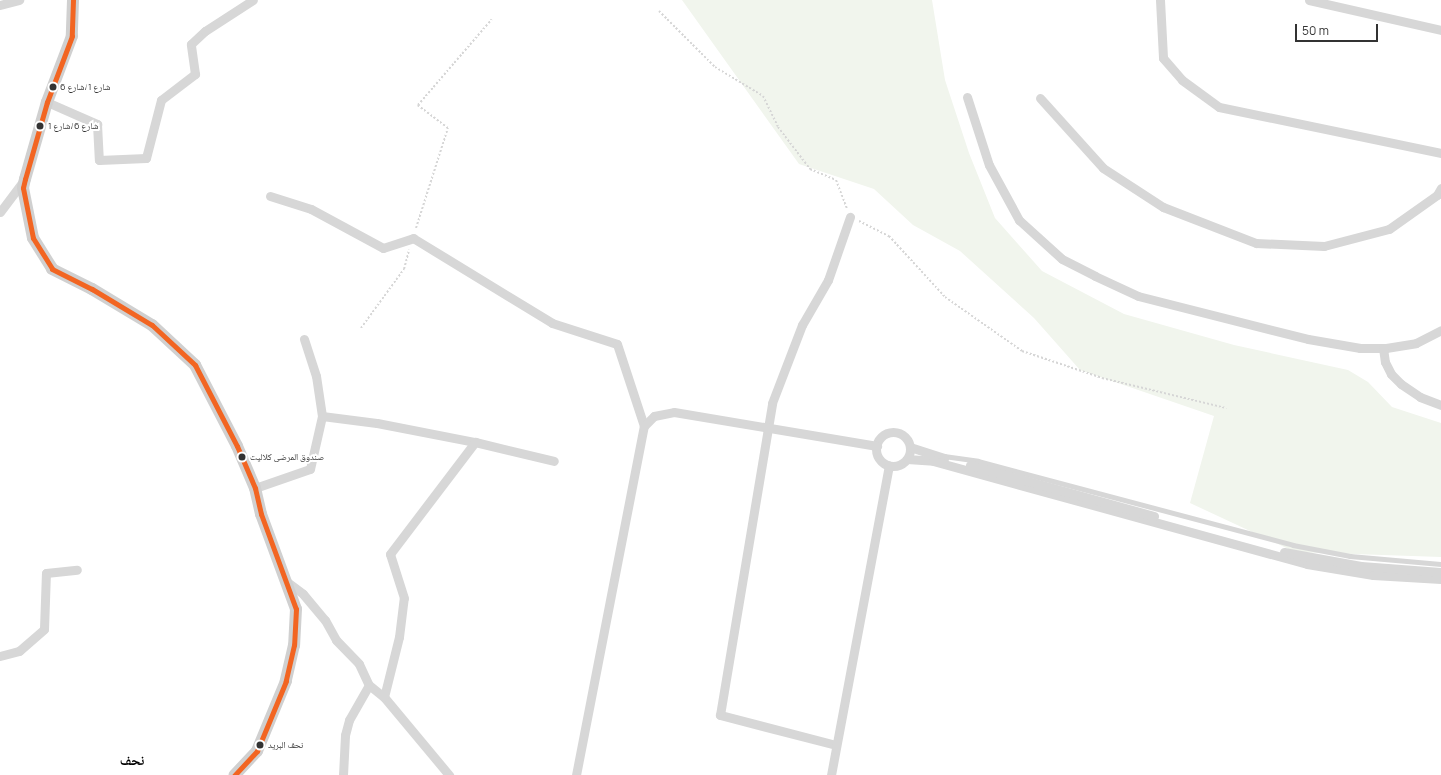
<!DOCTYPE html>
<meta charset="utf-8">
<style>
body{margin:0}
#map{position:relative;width:1441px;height:775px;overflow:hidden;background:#fff;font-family:Manrope,"Noto Naskh Arabic",sans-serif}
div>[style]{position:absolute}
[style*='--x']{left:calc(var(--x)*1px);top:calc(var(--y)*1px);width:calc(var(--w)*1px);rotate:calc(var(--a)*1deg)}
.green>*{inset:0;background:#f1f5ed}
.path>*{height:2px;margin-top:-1px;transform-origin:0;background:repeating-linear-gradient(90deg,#d6d6d6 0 2px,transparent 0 4px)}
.lane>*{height:4.5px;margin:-2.25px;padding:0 2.25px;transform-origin:2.25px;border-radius:2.25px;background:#d7d7d7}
.street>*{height:9px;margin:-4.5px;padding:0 4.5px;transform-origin:4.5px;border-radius:4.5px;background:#d7d7d7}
.street>.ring{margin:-4.5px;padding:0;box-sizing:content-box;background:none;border:9px solid #d7d7d7;border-radius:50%}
.secondary>*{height:12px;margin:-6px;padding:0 6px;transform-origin:6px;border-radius:6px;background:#d0d0d0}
.bus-1>*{height:5px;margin:-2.5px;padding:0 2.5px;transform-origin:2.5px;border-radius:2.5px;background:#f26522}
.dots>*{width:11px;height:11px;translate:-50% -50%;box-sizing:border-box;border:2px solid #fff;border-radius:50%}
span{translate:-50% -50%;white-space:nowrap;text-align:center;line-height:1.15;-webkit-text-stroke:4px #fff;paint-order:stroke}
.bus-label{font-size:9px;color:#333}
.left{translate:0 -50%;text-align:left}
.district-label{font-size:14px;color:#000;font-weight:700}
.scale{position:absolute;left:1295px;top:24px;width:83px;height:18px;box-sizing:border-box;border:2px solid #333;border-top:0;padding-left:5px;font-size:12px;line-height:14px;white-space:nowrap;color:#333;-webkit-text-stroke:3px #fff;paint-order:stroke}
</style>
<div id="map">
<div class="green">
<div style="clip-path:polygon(682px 0,932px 0,945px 80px,969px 153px,995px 218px,1042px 271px,1124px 314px,1234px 345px,1348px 370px,1368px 382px,1392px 407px,1441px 423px,1441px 557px,1295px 552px,1190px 503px,1214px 416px,1080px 370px,1034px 318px,960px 251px,913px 225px,874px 189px,799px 164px)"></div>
</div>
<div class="path">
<div style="--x:659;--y:11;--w:79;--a:45"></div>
<div style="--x:715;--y:67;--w:56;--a:31.1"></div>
<div style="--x:763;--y:96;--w:34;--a:64"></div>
<div style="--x:778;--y:127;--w:53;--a:52.7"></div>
<div style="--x:810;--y:169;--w:28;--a:23"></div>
<div style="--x:836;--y:180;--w:30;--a:69"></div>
<div style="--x:859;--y:221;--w:34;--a:27"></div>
<div style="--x:889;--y:236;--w:83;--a:47.4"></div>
<div style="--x:945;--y:297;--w:94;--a:35"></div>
<div style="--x:1022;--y:351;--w:84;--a:18.6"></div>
<div style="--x:1102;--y:378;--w:128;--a:13.6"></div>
<div style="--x:416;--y:228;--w:105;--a:-72.3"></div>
<div style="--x:448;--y:128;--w:38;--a:-143"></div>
<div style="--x:418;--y:105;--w:113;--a:-49.3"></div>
<div style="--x:361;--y:328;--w:73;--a:-53.9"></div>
<div style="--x:404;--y:269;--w:20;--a:-75"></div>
</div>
<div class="lane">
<div style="--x:944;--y:456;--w:34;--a:8"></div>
<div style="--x:978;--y:461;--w:326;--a:14.9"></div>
<div style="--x:1293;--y:545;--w:58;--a:10.9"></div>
<div style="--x:1350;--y:556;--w:91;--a:5"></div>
</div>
<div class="street">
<div style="--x:1160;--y:0;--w:58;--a:87"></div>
<div style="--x:1163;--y:58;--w:29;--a:49"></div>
<div style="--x:1182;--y:80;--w:46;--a:36.1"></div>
<div style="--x:1219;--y:107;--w:227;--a:11.7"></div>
<div style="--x:1309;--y:0;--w:135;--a:12.8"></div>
<div style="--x:0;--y:5;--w:20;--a:-15"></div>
<div style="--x:967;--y:97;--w:71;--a:72.1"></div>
<div style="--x:989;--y:165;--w:63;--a:61.4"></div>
<div style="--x:1019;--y:220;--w:58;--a:42.2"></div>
<div style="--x:1062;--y:259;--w:37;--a:27"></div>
<div style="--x:1095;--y:276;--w:47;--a:24.9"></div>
<div style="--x:1138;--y:296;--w:175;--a:14.2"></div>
<div style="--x:1308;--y:339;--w:53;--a:9.8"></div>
<div style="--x:1360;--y:348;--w:26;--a:0"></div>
<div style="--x:1386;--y:348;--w:30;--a:-9"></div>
<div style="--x:1416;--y:343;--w:28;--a:-27"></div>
<div style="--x:1040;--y:98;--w:94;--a:48"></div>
<div style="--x:1103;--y:168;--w:72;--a:33"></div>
<div style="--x:1163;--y:207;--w:100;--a:21.2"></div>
<div style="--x:1256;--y:243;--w:68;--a:2.5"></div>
<div style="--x:1324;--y:246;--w:67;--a:-14.7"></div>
<div style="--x:1389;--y:229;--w:59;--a:-35.3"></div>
<div style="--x:1437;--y:195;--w:8;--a:-60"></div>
<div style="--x:47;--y:102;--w:55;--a:23.7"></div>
<div style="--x:97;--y:124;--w:36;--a:87"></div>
<div style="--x:99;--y:160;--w:47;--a:-2.4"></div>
<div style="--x:146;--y:158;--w:60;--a:-75.5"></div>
<div style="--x:161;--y:100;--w:43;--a:-37.4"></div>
<div style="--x:195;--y:74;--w:30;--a:-98"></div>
<div style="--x:191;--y:44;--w:19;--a:-43"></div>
<div style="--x:205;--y:31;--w:57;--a:-32.9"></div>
<div style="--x:270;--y:196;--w:43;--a:17.6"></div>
<div style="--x:311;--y:209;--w:82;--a:28.4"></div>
<div style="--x:383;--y:248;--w:32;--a:-18"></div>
<div style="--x:413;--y:238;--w:163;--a:31.4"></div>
<div style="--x:552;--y:323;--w:68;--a:17.9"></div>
<div style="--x:617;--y:344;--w:86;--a:71.8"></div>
<div style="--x:0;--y:212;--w:40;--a:-53"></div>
<div style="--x:1383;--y:348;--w:14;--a:82"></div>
<div style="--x:1385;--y:362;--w:13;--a:63"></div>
<div style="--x:1391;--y:374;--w:14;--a:45"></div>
<div style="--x:1401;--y:384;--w:23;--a:34"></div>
<div style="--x:1420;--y:397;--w:22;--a:21"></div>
<div style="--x:322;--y:416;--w:55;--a:7.3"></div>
<div style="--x:377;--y:423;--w:100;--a:11"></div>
<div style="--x:475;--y:442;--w:81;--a:13.5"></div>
<div class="ring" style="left:876px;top:432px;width:25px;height:25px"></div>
<div style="--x:910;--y:447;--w:36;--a:18"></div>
<div style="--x:907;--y:459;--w:26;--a:4"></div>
<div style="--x:933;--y:461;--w:388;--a:15.4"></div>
<div style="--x:1307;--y:564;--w:67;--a:9.5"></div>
<div style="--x:1373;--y:575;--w:68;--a:3.4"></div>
<div style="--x:970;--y:465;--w:191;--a:15.5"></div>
<div style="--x:255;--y:488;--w:58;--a:-19.1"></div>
<div style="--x:310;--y:469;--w:54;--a:-77.2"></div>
<div style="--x:322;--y:416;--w:40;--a:-98.5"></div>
<div style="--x:316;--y:376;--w:39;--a:-108"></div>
<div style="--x:1284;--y:552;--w:78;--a:10.3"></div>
<div style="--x:1361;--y:566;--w:80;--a:4.3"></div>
<div style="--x:286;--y:581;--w:21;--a:37"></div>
<div style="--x:303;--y:594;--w:34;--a:50"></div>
<div style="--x:325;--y:620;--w:23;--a:61"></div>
<div style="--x:336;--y:640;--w:33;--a:46"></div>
<div style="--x:359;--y:664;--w:23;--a:65"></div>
<div style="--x:369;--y:685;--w:19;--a:39"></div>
<div style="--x:384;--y:697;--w:102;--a:50.2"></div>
<div style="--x:0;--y:656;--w:20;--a:-15"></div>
<div style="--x:19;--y:651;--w:33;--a:-41"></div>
<div style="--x:44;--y:629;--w:56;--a:-88"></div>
<div style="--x:46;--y:573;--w:31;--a:-6"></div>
<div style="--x:384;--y:697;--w:62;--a:-76"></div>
<div style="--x:399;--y:637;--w:39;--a:-83"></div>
<div style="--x:404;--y:598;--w:46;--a:-107.7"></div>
<div style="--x:390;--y:554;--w:141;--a:-52.8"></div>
<div style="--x:836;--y:745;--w:120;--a:-165.5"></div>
<div style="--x:720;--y:715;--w:316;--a:-80.5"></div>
<div style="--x:772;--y:403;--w:84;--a:-69"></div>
<div style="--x:802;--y:325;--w:52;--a:-60"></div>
<div style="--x:828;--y:280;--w:67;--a:-70.8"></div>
<div style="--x:343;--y:775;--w:40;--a:-87.1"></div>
<div style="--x:345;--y:735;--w:16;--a:-75"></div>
<div style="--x:349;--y:720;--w:40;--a:-60.3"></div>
<div style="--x:576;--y:775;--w:356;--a:-79"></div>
<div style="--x:644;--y:426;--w:14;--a:-45"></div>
<div style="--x:654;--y:416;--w:20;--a:-11"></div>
<div style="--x:674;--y:412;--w:206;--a:9.5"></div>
<div style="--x:831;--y:775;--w:315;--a:-79.4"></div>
</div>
<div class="secondary">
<div style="--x:73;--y:0;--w:36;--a:92"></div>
<div style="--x:72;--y:36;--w:71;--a:110.7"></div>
<div style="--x:47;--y:102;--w:80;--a:105.9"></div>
<div style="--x:25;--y:179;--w:9;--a:103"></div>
<div style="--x:23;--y:188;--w:51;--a:78.7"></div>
<div style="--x:33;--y:238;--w:36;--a:58"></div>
<div style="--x:52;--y:269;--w:45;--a:26.6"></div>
<div style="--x:92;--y:289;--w:70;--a:31"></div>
<div style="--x:152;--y:325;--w:59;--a:42.9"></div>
<div style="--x:195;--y:365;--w:91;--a:62.6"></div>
<div style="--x:237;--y:446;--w:46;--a:66.8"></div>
<div style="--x:255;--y:488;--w:27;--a:77"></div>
<div style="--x:261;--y:514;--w:101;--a:69.8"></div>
<div style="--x:296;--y:609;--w:36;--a:93"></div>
<div style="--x:294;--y:645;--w:37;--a:103"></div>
<div style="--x:286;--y:681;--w:76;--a:112.5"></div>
<div style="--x:257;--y:751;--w:33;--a:133"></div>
</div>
<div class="bus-1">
<div style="--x:73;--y:0;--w:36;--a:92"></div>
<div style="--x:72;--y:36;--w:71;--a:110.7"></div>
<div style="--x:47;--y:102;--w:80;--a:105.9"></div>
<div style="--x:25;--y:179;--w:9;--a:103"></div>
<div style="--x:23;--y:188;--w:51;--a:78.7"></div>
<div style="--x:33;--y:238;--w:36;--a:58"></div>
<div style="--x:52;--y:269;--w:45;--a:26.6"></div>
<div style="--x:92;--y:289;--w:70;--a:31"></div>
<div style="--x:152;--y:325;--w:59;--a:42.9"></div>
<div style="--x:195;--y:365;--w:91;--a:62.6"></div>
<div style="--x:237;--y:446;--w:46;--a:66.8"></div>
<div style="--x:255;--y:488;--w:27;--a:77"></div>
<div style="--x:261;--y:514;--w:101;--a:69.8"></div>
<div style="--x:296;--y:609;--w:36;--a:93"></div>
<div style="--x:294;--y:645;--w:37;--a:103"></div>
<div style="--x:286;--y:681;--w:76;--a:112.5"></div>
<div style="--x:257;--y:751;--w:33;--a:133"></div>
</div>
<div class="dots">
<div style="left:53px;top:87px;background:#333"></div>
<div style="left:40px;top:126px;background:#333"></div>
<div style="left:242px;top:457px;background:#333"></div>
<div style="left:260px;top:745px;background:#333"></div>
</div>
<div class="bus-label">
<span class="left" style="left:60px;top:87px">شارع 1/شارع 6</span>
<span class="left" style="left:48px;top:126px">شارع 6/شارع 1</span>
<span class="left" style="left:250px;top:457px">صندوق المرضى كلاليت</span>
<span class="left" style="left:268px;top:745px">نحف البريد</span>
</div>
<div class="district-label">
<span style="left:132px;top:760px">نحف</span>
</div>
<div class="scale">50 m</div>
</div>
